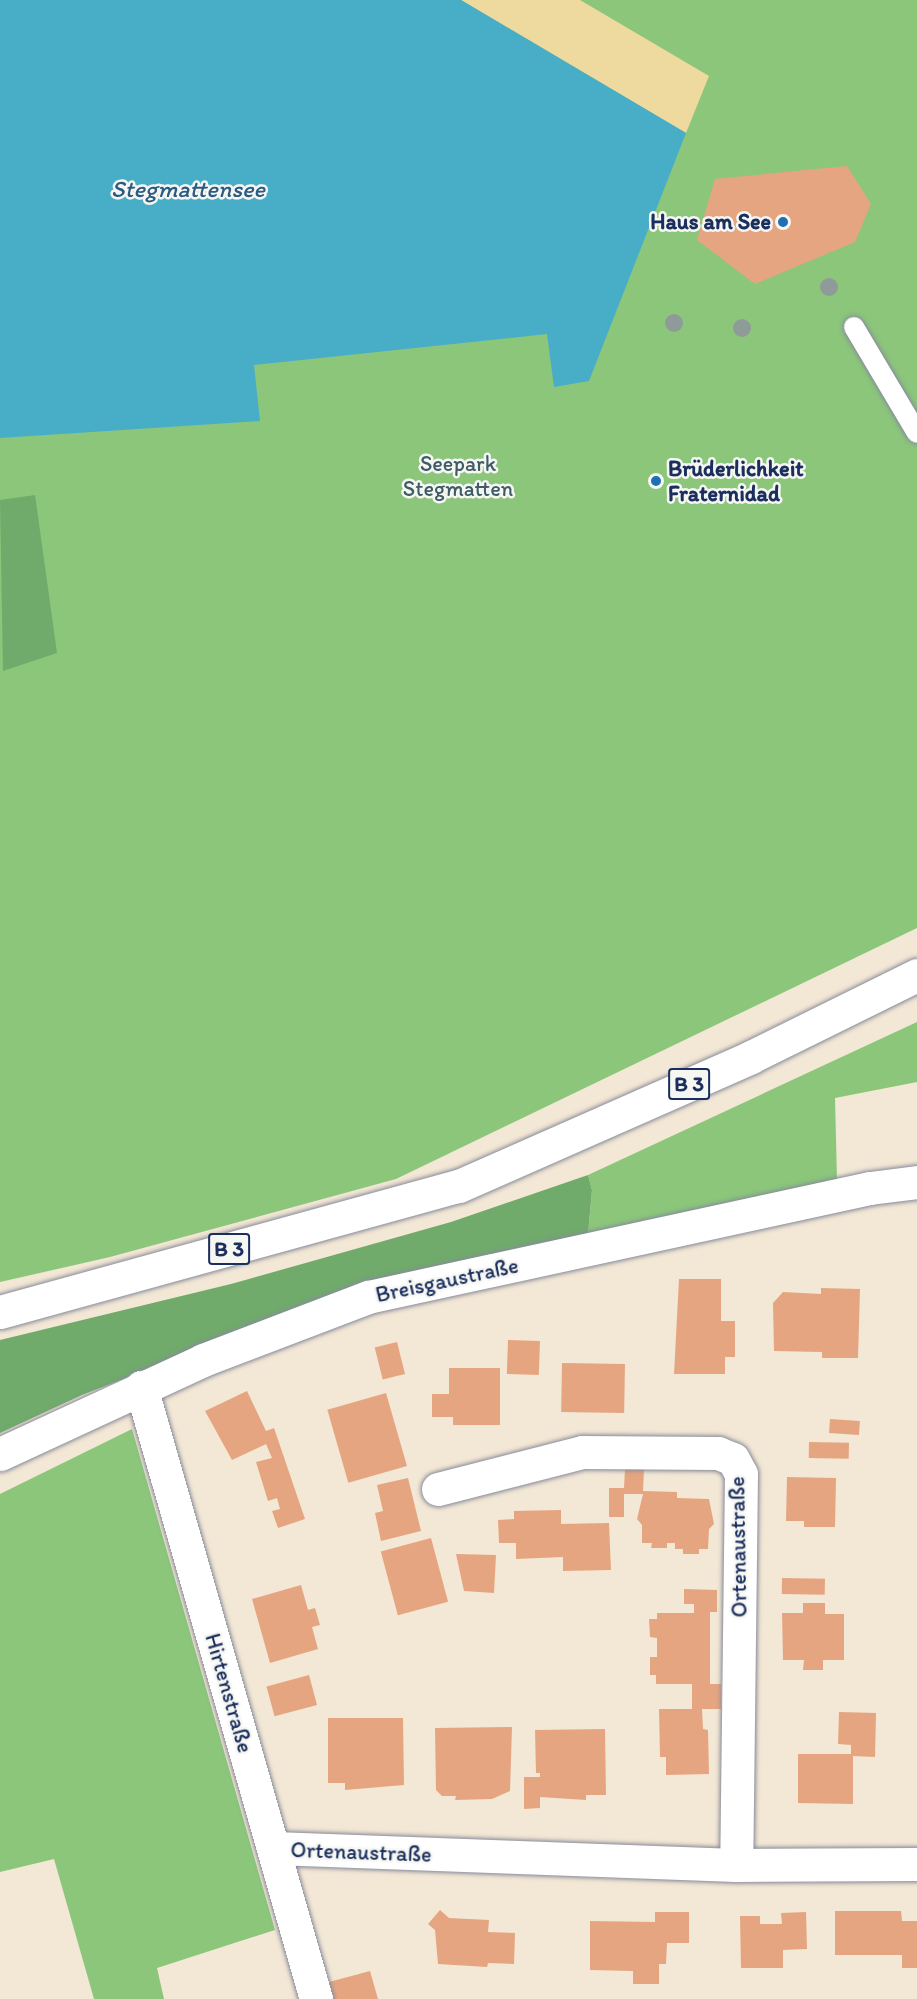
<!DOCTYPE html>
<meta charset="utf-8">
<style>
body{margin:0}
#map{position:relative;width:917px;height:1999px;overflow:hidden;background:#f3e7d5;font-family:Itim,sans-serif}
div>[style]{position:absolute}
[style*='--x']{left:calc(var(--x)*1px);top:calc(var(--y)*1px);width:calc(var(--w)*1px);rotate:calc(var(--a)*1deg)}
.green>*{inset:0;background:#8bc67b}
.forest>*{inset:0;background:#70ab6b}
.sand>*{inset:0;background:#eeda9e}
.water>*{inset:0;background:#48adc7}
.building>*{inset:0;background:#e6a581;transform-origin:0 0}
.roads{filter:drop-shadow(0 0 2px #878b9a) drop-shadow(0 0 2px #878b9a)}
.service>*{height:20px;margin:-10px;padding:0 10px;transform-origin:10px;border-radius:10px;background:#fff}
.minor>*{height:33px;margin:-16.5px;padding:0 16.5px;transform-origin:16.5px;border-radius:16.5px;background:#fff}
.primary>*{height:33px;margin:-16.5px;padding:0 16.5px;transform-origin:16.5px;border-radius:16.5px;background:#fff}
.trees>*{width:18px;height:18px;margin:-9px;border-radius:50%;background:#8f9b98}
.dots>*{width:16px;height:16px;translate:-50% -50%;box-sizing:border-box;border:3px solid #f6f6f2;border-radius:50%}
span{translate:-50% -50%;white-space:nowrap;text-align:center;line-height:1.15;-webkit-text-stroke:5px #f6f6f2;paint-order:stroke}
.shield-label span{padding:2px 4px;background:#f6f6f2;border:2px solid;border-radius:4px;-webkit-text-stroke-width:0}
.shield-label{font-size:21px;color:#1b2f5e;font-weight:700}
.poi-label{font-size:22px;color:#1b2f5e;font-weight:700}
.right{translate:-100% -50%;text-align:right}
.left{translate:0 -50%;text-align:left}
.park-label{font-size:22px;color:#3d5c67}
.street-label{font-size:22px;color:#1b2f5e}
.water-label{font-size:24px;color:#2b5b83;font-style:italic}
</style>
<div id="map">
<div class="green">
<div style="clip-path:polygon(0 0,917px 0,917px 928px,396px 1179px,110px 1257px,0 1282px)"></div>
<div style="clip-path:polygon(917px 1022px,917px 1082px,835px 1098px,837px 1180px,588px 1235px,592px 1190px,588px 1175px)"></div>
<div style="clip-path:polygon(132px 1429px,275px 1930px,157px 1968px,164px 1999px,94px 1999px,54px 1859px,0 1872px,0 1494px)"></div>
</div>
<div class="forest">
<div style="clip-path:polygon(35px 495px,57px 653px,3px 671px,0 500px)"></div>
<div style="clip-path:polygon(588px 1175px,592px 1190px,588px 1235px,362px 1286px,82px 1395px,0 1433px,0 1340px,231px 1284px,451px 1222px)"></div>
</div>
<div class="sand">
<div style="clip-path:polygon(461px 0,580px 0,709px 76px,686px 133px)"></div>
</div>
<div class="water">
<div style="clip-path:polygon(0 0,461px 0,686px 133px,589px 381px,554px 387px,547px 334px,254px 365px,260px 421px,0 438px)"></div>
</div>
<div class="building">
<div style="clip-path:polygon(847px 166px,871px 204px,855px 242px,755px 284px,697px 240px,715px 179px)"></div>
<div style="clip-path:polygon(679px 1279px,721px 1279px,721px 1321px,735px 1321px,735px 1357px,725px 1357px,725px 1374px,674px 1374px)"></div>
<div style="clip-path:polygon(821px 1288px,860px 1289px,858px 1358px,822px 1358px,822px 1352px,774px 1351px,773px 1303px,783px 1292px,821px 1294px)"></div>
<div style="left:508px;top:1340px;width:32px;height:34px;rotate:2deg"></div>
<div style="left:397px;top:1342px;width:33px;height:23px;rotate:76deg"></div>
<div style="left:562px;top:1363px;width:63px;height:49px;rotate:1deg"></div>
<div style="clip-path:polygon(449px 1368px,500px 1368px,500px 1425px,453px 1425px,453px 1417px,432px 1417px,432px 1394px,449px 1394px)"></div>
<div style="clip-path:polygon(247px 1391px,266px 1431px,274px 1428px,305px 1519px,278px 1528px,272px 1511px,280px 1509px,277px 1498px,268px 1501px,256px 1462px,272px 1458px,266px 1444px,232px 1460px,205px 1411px)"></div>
<div style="left:386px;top:1393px;width:76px;height:61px;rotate:74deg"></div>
<div style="left:830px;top:1419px;width:30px;height:14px;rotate:4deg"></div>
<div style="left:809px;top:1442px;width:40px;height:16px;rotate:1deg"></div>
<div style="clip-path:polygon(625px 1469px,644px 1469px,643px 1491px,677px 1492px,677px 1498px,709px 1499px,714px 1524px,709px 1529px,708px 1549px,699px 1549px,699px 1554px,683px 1554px,683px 1549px,675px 1549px,675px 1543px,667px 1543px,667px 1548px,651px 1548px,652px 1543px,642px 1543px,642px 1525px,637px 1519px,643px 1494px,624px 1494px,624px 1517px,609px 1517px,609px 1488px,624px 1488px)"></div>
<div style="clip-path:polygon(787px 1477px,836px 1478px,835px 1527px,804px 1527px,804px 1521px,786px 1521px)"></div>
<div style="clip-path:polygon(408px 1478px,421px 1531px,381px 1541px,375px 1513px,383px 1511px,377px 1485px)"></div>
<div style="clip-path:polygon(561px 1510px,561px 1524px,609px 1523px,611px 1570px,563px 1571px,563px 1557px,516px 1559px,516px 1543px,499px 1543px,498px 1520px,514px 1519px,514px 1511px)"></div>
<div style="left:431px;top:1538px;width:66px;height:52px;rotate:75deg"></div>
<div style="clip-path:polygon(456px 1554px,496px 1555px,494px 1593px,464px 1591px)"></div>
<div style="left:782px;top:1578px;width:43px;height:16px;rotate:1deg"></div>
<div style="clip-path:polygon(301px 1585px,308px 1610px,315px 1608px,320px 1625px,312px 1627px,318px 1649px,270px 1663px,252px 1599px)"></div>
<div style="clip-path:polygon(684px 1589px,717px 1590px,717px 1612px,710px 1612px,710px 1684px,721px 1684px,721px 1709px,702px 1709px,703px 1729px,708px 1730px,709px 1774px,666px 1775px,666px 1757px,660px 1757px,659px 1709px,692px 1709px,692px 1684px,656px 1684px,656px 1675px,650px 1675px,650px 1657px,657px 1657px,657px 1638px,650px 1637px,649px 1619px,657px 1619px,657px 1613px,694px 1613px,694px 1604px,684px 1604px)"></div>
<div style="clip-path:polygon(803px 1603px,825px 1603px,825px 1614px,844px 1614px,844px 1660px,823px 1660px,823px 1670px,803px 1670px,804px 1660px,783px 1660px,782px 1613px,803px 1613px)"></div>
<div style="left:309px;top:1675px;width:31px;height:44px;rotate:75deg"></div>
<div style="clip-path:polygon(839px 1712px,876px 1713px,875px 1757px,853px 1756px,853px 1804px,798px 1803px,798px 1754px,851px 1754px,851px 1745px,838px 1744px)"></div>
<div style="clip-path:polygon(328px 1718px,403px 1718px,404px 1785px,345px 1790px,345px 1783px,328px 1783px)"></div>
<div style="clip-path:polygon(512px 1727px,510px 1791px,492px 1799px,455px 1800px,456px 1796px,442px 1796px,436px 1790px,435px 1728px)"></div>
<div style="clip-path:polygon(605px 1729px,606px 1795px,586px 1795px,586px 1800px,540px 1797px,540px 1808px,524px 1809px,524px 1777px,540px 1777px,540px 1773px,536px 1773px,535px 1730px)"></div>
<div style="clip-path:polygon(440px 1910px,449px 1918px,489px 1920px,488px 1932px,515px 1933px,514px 1964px,488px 1963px,487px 1967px,438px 1964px,435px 1930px,428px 1924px)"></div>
<div style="clip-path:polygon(835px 1911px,901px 1911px,902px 1921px,917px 1921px,917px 1968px,902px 1968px,902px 1955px,835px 1955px)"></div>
<div style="clip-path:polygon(655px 1912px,689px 1912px,689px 1943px,667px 1943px,666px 1964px,659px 1964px,659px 1984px,633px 1984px,633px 1971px,590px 1970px,590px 1921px,655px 1922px)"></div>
<div style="clip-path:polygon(806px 1912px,807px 1949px,783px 1950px,783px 1968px,741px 1968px,740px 1916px,760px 1916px,760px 1924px,782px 1924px,781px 1913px)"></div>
<div style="clip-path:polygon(370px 1971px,378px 1999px,334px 1999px,329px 1982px)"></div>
</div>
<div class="roads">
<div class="service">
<div style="--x:854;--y:327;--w:123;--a:59.3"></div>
</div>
<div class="minor">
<div style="--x:141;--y:1387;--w:637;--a:74.04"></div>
<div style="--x:0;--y:1454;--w:224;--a:-24.8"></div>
<div style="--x:203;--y:1360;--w:177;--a:-20.9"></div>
<div style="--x:368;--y:1297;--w:514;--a:-12.25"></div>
<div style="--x:870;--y:1188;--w:47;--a:-7.3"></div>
<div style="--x:438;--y:1489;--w:149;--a:-14.4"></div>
<div style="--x:582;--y:1452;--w:136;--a:0.4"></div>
<div style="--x:718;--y:1453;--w:16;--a:22"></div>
<div style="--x:733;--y:1459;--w:17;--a:62"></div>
<div style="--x:741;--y:1474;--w:391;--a:90.7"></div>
<div style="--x:274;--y:1848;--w:462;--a:2.1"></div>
<div style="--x:736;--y:1865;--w:181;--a:-0.3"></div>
</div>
<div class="primary">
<div style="--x:0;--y:1312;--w:476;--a:-15.4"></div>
<div style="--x:459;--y:1186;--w:319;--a:-23.8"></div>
<div style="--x:751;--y:1057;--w:185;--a:-26.3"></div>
</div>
</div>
<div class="trees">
<div style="left:829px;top:287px"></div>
<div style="left:674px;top:323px"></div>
<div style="left:742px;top:328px"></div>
</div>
<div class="dots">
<div style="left:783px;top:222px;background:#1f6fb2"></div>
<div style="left:656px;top:481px;background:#1f6fb2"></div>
</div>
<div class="shield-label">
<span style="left:689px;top:1084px">B 3</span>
<span style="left:229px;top:1249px">B 3</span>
</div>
<div class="poi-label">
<span class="right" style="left:771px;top:222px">Haus am See</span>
<span class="left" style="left:668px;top:481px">Brüderlichkeit<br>Fraternidad</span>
</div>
<div class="park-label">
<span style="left:458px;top:476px">Seepark<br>Stegmatten</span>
</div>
<div class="street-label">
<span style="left:447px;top:1280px;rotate:-12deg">Breisgaustraße</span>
<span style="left:738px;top:1547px;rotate:-91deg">Ortenaustraße</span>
<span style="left:229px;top:1693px;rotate:74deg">Hirtenstraße</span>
<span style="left:361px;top:1852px;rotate:2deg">Ortenaustraße</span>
</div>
<div class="water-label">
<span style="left:188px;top:189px">Stegmattensee</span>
</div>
</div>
